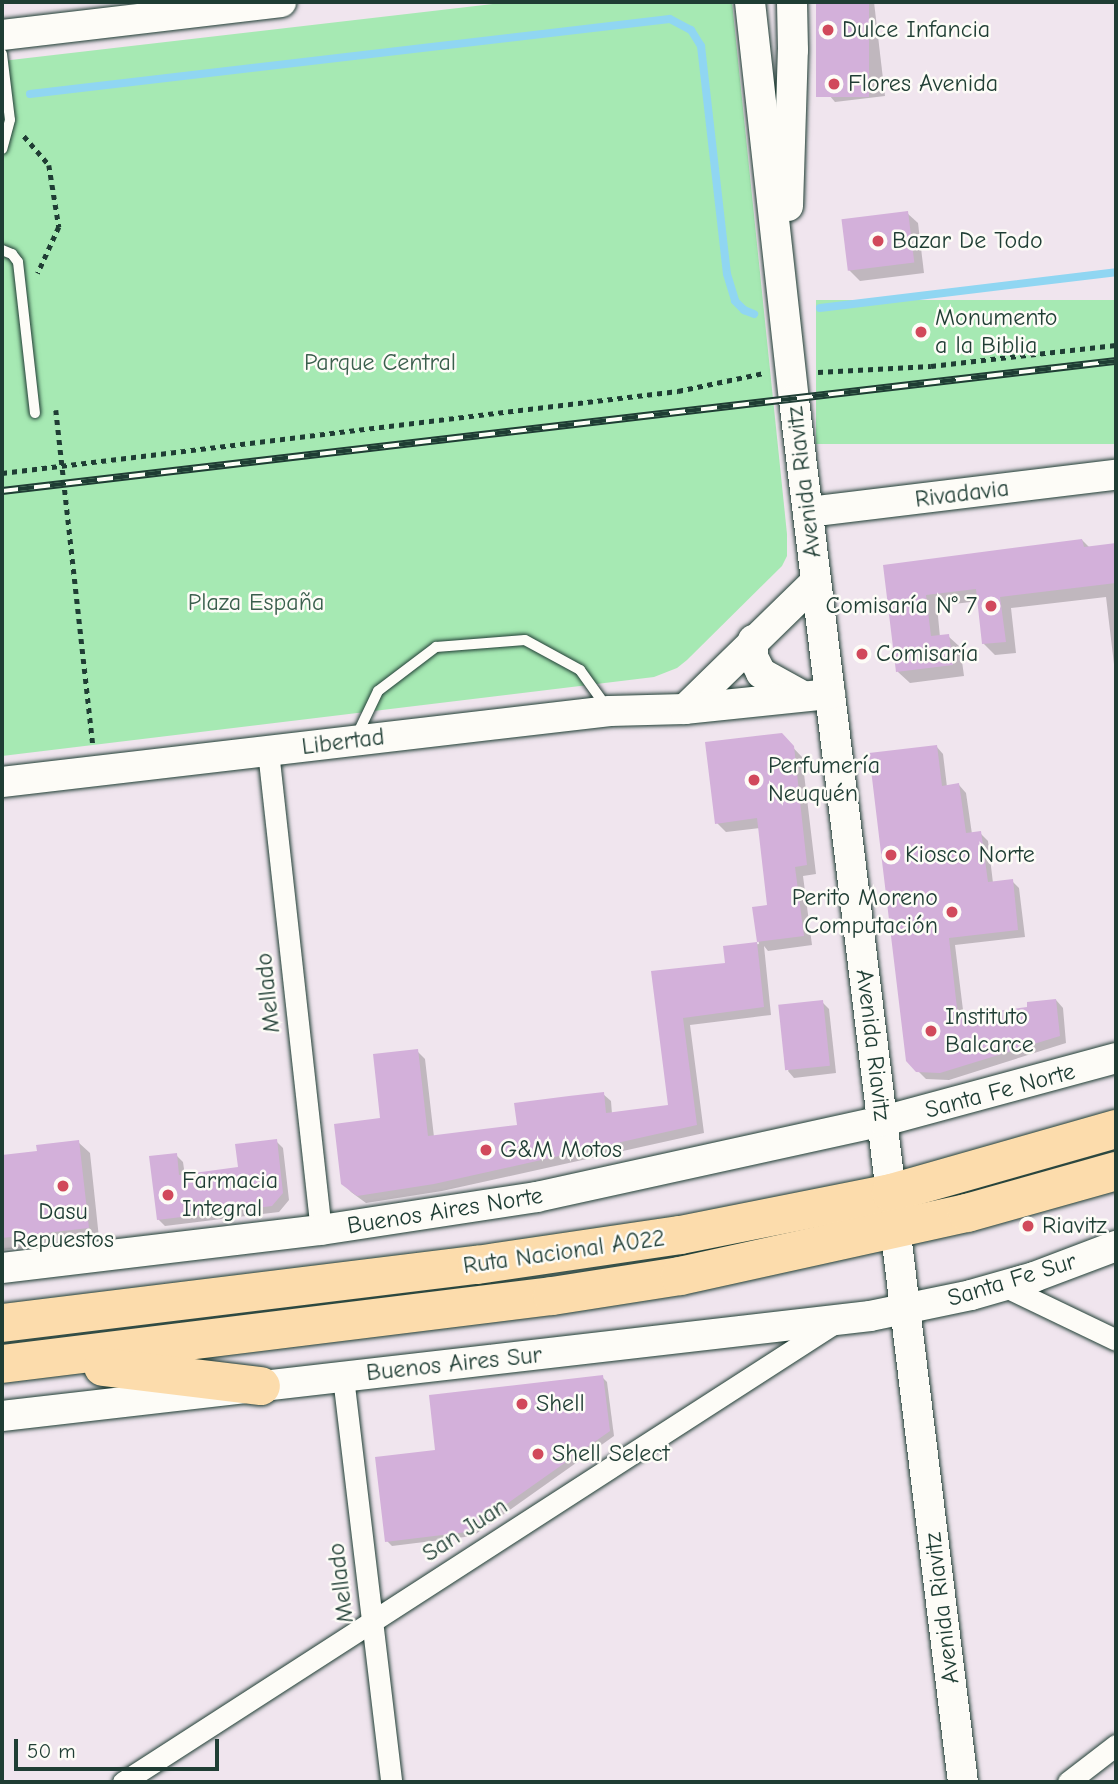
<!DOCTYPE html>
<meta charset="utf-8">
<style>
body{margin:0}
#map{position:relative;width:1118px;height:1784px;overflow:hidden;background:#f0e5ee;font-family:"Comic Neue",sans-serif}
div>[style]{position:absolute}
[style*='--x']{left:calc(var(--x)*1px);top:calc(var(--y)*1px);width:calc(var(--w)*1px);rotate:calc(var(--a)*1deg)}
.green>*{inset:0;background:#a6e9b3;transform-origin:0 0}
.shadow>*{inset:0;background:#0003}
.stream>*{height:8px;margin:-4px;padding:0 4px;transform-origin:4px;border-radius:4px;background:#90d6f2}
.building>*{inset:0;background:#d3b0da;transform-origin:0 0}
.path>*{height:4.5px;margin-top:-2.25px;transform-origin:0;background:repeating-linear-gradient(90deg,#1f3d34 0 5px,transparent 0 10px)}
.roads{filter:drop-shadow(0 0 2px #1f3d34) drop-shadow(0 0 2px #1f3d34)}
.lane>*{height:10px;margin:-5px;padding:0 5px;transform-origin:5px;border-radius:5px;background:#fdfcf7}
.street>*{height:21px;margin:-10.5px;padding:0 10.5px;transform-origin:10.5px;border-radius:10.5px;background:#fdfcf7}
.secondary>*{height:30px;margin:-15px;padding:0 15px;transform-origin:15px;border-radius:15px;background:#fdfcf7}
.highway>*{height:38px;margin:-19px;padding:0 19px;transform-origin:19px;border-radius:19px;background:#fcdcac}
.rail>*{height:8px;margin-top:-4px;transform-origin:0;background:repeating-linear-gradient(90deg,#fdfcf7 0 16px,#1f3d34 0 32px);box-sizing:border-box;border-block:2px solid #1f3d34}
.dots>*{width:19px;height:19px;translate:-50% -50%;box-sizing:border-box;border:4px solid #fdfcf7;border-radius:50%}
span{translate:-50% -50%;white-space:nowrap;text-align:center;line-height:1.15;-webkit-text-stroke:5px #fdfcf7;paint-order:stroke}
.poi-label{font-size:24px;color:#1f3d34}
.left{translate:0 -50%;text-align:left}
.right{translate:-100% -50%;text-align:right}
.park-label{font-size:24px;color:#3a5f4d}
.street-label{font-size:24px;color:#1f3d34}
.frame{position:absolute;inset:0;border:4px solid #1f3d34;pointer-events:none}
.scale{position:absolute;left:14px;top:1739px;width:205px;height:32px;box-sizing:border-box;border:4px solid #1f3d34;border-top:0;padding-left:9px;font-size:21px;line-height:24px;white-space:nowrap;color:#1f3d34;-webkit-text-stroke:5px #fdfcf7;paint-order:stroke}
</style>
<div id="map">
<div class="green">
<div style="clip-path:polygon(510px 2px,732px 2px,787px 534px,787px 556px,782px 566px,687px 660px,677px 668px,654px 677px,2px 756px,2px 61px)"></div>
<div style="left:1116px;top:300px;width:144px;height:300px;rotate:90deg"></div>
</div>
<div class="shadow">
<div style="clip-path:polygon(818px 2px,874px 2px,885px 96px,835px 102px,829px 95px)"></div>
<div style="clip-path:polygon(907px 213px,918px 223px,924px 273px,860px 281px,849px 270px)"></div>
<div style="clip-path:polygon(1082px 540px,1090px 548px,1116px 545px,1116px 681px,1106px 597px,1011px 608px,1016px 653px,995px 655px,983px 643px,979px 601px,937px 606px,940px 637px,948px 636px,960px 647px,964px 676px,910px 683px,898px 672px,885px 567px)"></div>
<div style="clip-path:polygon(781px 735px,802px 757px,816px 874px,803px 876px,812px 945px,768px 951px,764px 946px,771px 1015px,690px 1025px,704px 1133px,442px 1191px,366px 1203px,351px 1192px,343px 1183px,382px 1120px,417px 1051px,425px 1059px,434px 1137px,519px 1126px,603px 1094px,611px 1101px,612px 1114px,670px 1107px,653px 973px,727px 964px,725px 948px,759px 944px,754px 909px,769px 907px,760px 828px,726px 832px,717px 823px)"></div>
<div style="clip-path:polygon(936px 746px,943px 754px,947px 787px,959px 785px,966px 793px,972px 834px,980px 833px,988px 841px,993px 883px,1012px 881px,1019px 888px,1025px 937px,955px 945px,964px 1018px,1029px 1009px,1056px 1000px,1063px 1008px,1066px 1043px,949px 1080px,926px 1079px,907px 1060px)"></div>
<div style="clip-path:polygon(822px 1002px,829px 1009px,836px 1073px,794px 1078px,788px 1071px)"></div>
<div style="clip-path:polygon(276px 1141px,283px 1148px,289px 1200px,279px 1212px,165px 1226px,158px 1219px,176px 1155px,183px 1162px,185px 1176px,239px 1169px)"></div>
<div style="clip-path:polygon(78px 1142px,90px 1153px,99px 1238px,2px 1250px,2px 1157px,39px 1152px)"></div>
<div style="clip-path:polygon(602px 1377px,607px 1382px,614px 1436px,473px 1536px,392px 1546px,387px 1541px,437px 1452px)"></div>
</div>
<div class="stream">
<div style="--x:30;--y:94;--w:644;--a:-6.68"></div>
<div style="--x:670;--y:19;--w:24;--a:28"></div>
<div style="--x:691;--y:30;--w:19;--a:58"></div>
<div style="--x:701;--y:46;--w:229;--a:83.5"></div>
<div style="--x:727;--y:274;--w:28;--a:73"></div>
<div style="--x:735;--y:301;--w:13;--a:45"></div>
<div style="--x:744;--y:310;--w:11;--a:22"></div>
<div style="--x:820;--y:308;--w:298;--a:-6.9"></div>
</div>
<div class="building">
<div style="left:816px;top:2px;width:53px;height:95px"></div>
<div style="left:908px;top:211px;width:52px;height:67px;rotate:83deg"></div>
<div style="clip-path:polygon(1082px 539px,1084px 547px,1116px 543px,1116px 583px,1000px 597px,1006px 642px,982px 644px,976px 589px,926px 595px,931px 636px,949px 634px,953px 665px,896px 672px,883px 565px)"></div>
<div style="clip-path:polygon(782px 733px,794px 746px,807px 865px,795px 867px,804px 936px,757px 942px,752px 907px,767px 905px,757px 818px,715px 824px,705px 742px)"></div>
<div style="clip-path:polygon(937px 745px,942px 786px,959px 783px,966px 833px,981px 831px,988px 882px,1013px 879px,1018px 930px,949px 938px,958px 1017px,1027px 1007px,1027px 1002px,1056px 999px,1060px 1036px,940px 1073px,916px 1072px,906px 1061px,869px 753px)"></div>
<div style="clip-path:polygon(757px 942px,764px 1007px,683px 1018px,697px 1125px,434px 1184px,357px 1196px,341px 1184px,334px 1124px,380px 1118px,373px 1054px,418px 1049px,428px 1136px,517px 1125px,514px 1103px,569px 1096px,604px 1092px,606px 1113px,668px 1105px,651px 971px,725px 963px,723px 946px)"></div>
<div style="left:823px;top:1000px;width:66px;height:45px;rotate:84deg"></div>
<div style="clip-path:polygon(277px 1139px,283px 1193px,272px 1206px,157px 1220px,149px 1156px,177px 1153px,179px 1175px,238px 1167px,235px 1144px)"></div>
<div style="clip-path:polygon(79px 1140px,89px 1228px,2px 1238px,2px 1155px,37px 1151px,36px 1145px)"></div>
<div style="clip-path:polygon(603px 1375px,610px 1431px,467px 1532px,385px 1542px,375px 1457px,435px 1450px,429px 1395px)"></div>
</div>
<div class="path">
<div style="--x:24;--y:136;--w:38;--a:49"></div>
<div style="--x:49;--y:165;--w:63;--a:80.8"></div>
<div style="--x:59;--y:227;--w:51;--a:114.5"></div>
<div style="--x:818;--y:372;--w:113;--a:-3"></div>
<div style="--x:931;--y:366;--w:186;--a:-6.5"></div>
<div style="--x:56;--y:410;--w:338;--a:83.7"></div>
<div style="--x:2;--y:473;--w:681;--a:-6.92"></div>
<div style="--x:678;--y:391;--w:88;--a:-11.8"></div>
</div>
<div class="roads">
<div class="lane">
<div style="--x:2;--y:54;--w:66;--a:83.1"></div>
<div style="--x:10;--y:120;--w:30;--a:105"></div>
<div style="--x:2;--y:250;--w:11;--a:22"></div>
<div style="--x:12;--y:254;--w:10;--a:53"></div>
<div style="--x:18;--y:262;--w:152;--a:83.6"></div>
<div style="--x:356;--y:737;--w:51;--a:-64.4"></div>
<div style="--x:378;--y:691;--w:73;--a:-37.2"></div>
<div style="--x:436;--y:647;--w:89;--a:-4.5"></div>
<div style="--x:525;--y:640;--w:63;--a:28.6"></div>
<div style="--x:580;--y:670;--w:48;--a:54.3"></div>
</div>
<div class="street">
<div style="--x:268;--y:751;--w:482;--a:83.7"></div>
<div style="--x:1004;--y:1286;--w:124;--a:25.7"></div>
<div style="--x:343;--y:1377;--w:408;--a:83.2"></div>
<div style="--x:123;--y:1782;--w:845;--a:-32.82"></div>
<div style="--x:1068;--y:1782;--w:61;--a:-37.6"></div>
</div>
<div class="secondary">
<div style="--x:750;--y:2;--w:400;--a:83.7"></div>
<div style="--x:794;--y:400;--w:1392;--a:83.03"></div>
<div style="--x:2;--y:35;--w:281;--a:-6.7"></div>
<div style="--x:788;--y:206;--w:156;--a:-88.2"></div>
<div style="--x:793;--y:50;--w:48;--a:-91.2"></div>
<div style="--x:808;--y:512;--w:310;--a:-6.9"></div>
<div style="--x:753;--y:640;--w:17;--a:90"></div>
<div style="--x:753;--y:657;--w:18;--a:63"></div>
<div style="--x:761;--y:673;--w:48;--a:28.7"></div>
<div style="--x:685;--y:709;--w:183;--a:-44.3"></div>
<div style="--x:2;--y:782;--w:612;--a:-6.66"></div>
<div style="--x:610;--y:711;--w:75;--a:-1.5"></div>
<div style="--x:685;--y:709;--w:146;--a:-5.9"></div>
<div style="--x:2;--y:1268;--w:321;--a:-6.8"></div>
<div style="--x:321;--y:1230;--w:219;--a:-8.7"></div>
<div style="--x:537;--y:1197;--w:354;--a:-12.4"></div>
<div style="--x:883;--y:1121;--w:241;--a:-15.1"></div>
<div style="--x:2;--y:1416;--w:874;--a:-6.57"></div>
<div style="--x:870;--y:1316;--w:103;--a:-11.7"></div>
<div style="--x:971;--y:1295;--w:66;--a:-15.9"></div>
<div style="--x:1034;--y:1277;--w:88;--a:-20.7"></div>
</div>
<div class="highway">
<div style="--x:2;--y:1323;--w:479;--a:-7"></div>
<div style="--x:477;--y:1265;--w:206;--a:-8.4"></div>
<div style="--x:681;--y:1235;--w:214;--a:-11.3"></div>
<div style="--x:891;--y:1193;--w:234;--a:-15.9"></div>
<div style="--x:2;--y:1364;--w:554;--a:-7.05"></div>
<div style="--x:552;--y:1296;--w:130;--a:-8.9"></div>
<div style="--x:680;--y:1276;--w:294;--a:-12.4"></div>
<div style="--x:967;--y:1213;--w:155;--a:-15.7"></div>
<div style="--x:103;--y:1367;--w:159;--a:6.9"></div>
</div>
</div>
<div class="rail">
<div style="--x:2;--y:491;--w:1122;--a:-6.66"></div>
</div>
<div class="dots">
<div style="left:828px;top:30px;background:#d1495b"></div>
<div style="left:834px;top:84px;background:#d1495b"></div>
<div style="left:878px;top:241px;background:#d1495b"></div>
<div style="left:921px;top:332px;background:#d1495b"></div>
<div style="left:991px;top:606px;background:#d1495b"></div>
<div style="left:862px;top:654px;background:#d1495b"></div>
<div style="left:754px;top:780px;background:#d1495b"></div>
<div style="left:891px;top:855px;background:#d1495b"></div>
<div style="left:952px;top:912px;background:#d1495b"></div>
<div style="left:931px;top:1031px;background:#d1495b"></div>
<div style="left:486px;top:1150px;background:#d1495b"></div>
<div style="left:63px;top:1186px;background:#d1495b"></div>
<div style="left:168px;top:1195px;background:#d1495b"></div>
<div style="left:1028px;top:1226px;background:#d1495b"></div>
<div style="left:522px;top:1404px;background:#d1495b"></div>
<div style="left:538px;top:1454px;background:#d1495b"></div>
</div>
<div class="poi-label">
<span class="left" style="left:842px;top:30px">Dulce Infancia</span>
<span class="left" style="left:848px;top:84px">Flores Avenida</span>
<span class="left" style="left:892px;top:241px">Bazar De Todo</span>
<span class="left" style="left:935px;top:332px">Monumento<br>a la Biblia</span>
<span class="right" style="left:977px;top:606px">Comisaría N° 7</span>
<span class="left" style="left:876px;top:654px">Comisaría</span>
<span class="left" style="left:768px;top:780px">Perfumería<br>Neuquén</span>
<span class="left" style="left:905px;top:855px">Kiosco Norte</span>
<span class="right" style="left:938px;top:912px">Perito Moreno<br>Computación</span>
<span class="left" style="left:945px;top:1031px">Instituto<br>Balcarce</span>
<span class="left" style="left:500px;top:1150px">G&amp;M Motos</span>
<span class="left" style="left:182px;top:1195px">Farmacia<br>Integral</span>
<span style="left:63px;top:1226px">Dasu<br>Repuestos</span>
<span class="left" style="left:1042px;top:1226px">Riavitz</span>
<span class="left" style="left:536px;top:1404px">Shell</span>
<span class="left" style="left:552px;top:1454px">Shell Select</span>
</div>
<div class="park-label">
<span style="left:380px;top:363px">Parque Central</span>
<span style="left:256px;top:603px">Plaza España</span>
</div>
<div class="street-label">
<span style="left:804px;top:482px;rotate:-97deg">Avenida Riavitz</span>
<span style="left:962px;top:494px;rotate:-7deg">Rivadavia</span>
<span style="left:343px;top:742px;rotate:-7deg">Libertad</span>
<span style="left:268px;top:993px;rotate:-96deg">Mellado</span>
<span style="left:873px;top:1045px;rotate:83deg">Avenida Riavitz</span>
<span style="left:1000px;top:1091px;rotate:-15deg">Santa Fe Norte</span>
<span style="left:445px;top:1211px;rotate:-9deg">Buenos Aires Norte</span>
<span style="left:564px;top:1252px;rotate:-8deg">Ruta Nacional A022</span>
<span style="left:1012px;top:1280px;rotate:-17deg">Santa Fe Sur</span>
<span style="left:454px;top:1364px;rotate:-6deg">Buenos Aires Sur</span>
<span style="left:465px;top:1530px;rotate:-33deg">San Juan</span>
<span style="left:341px;top:1583px;rotate:-97deg">Mellado</span>
<span style="left:942px;top:1608px;rotate:-97deg">Avenida Riavitz</span>
</div>
<div class="frame"></div>
<div class="scale">50 m</div>
</div>
